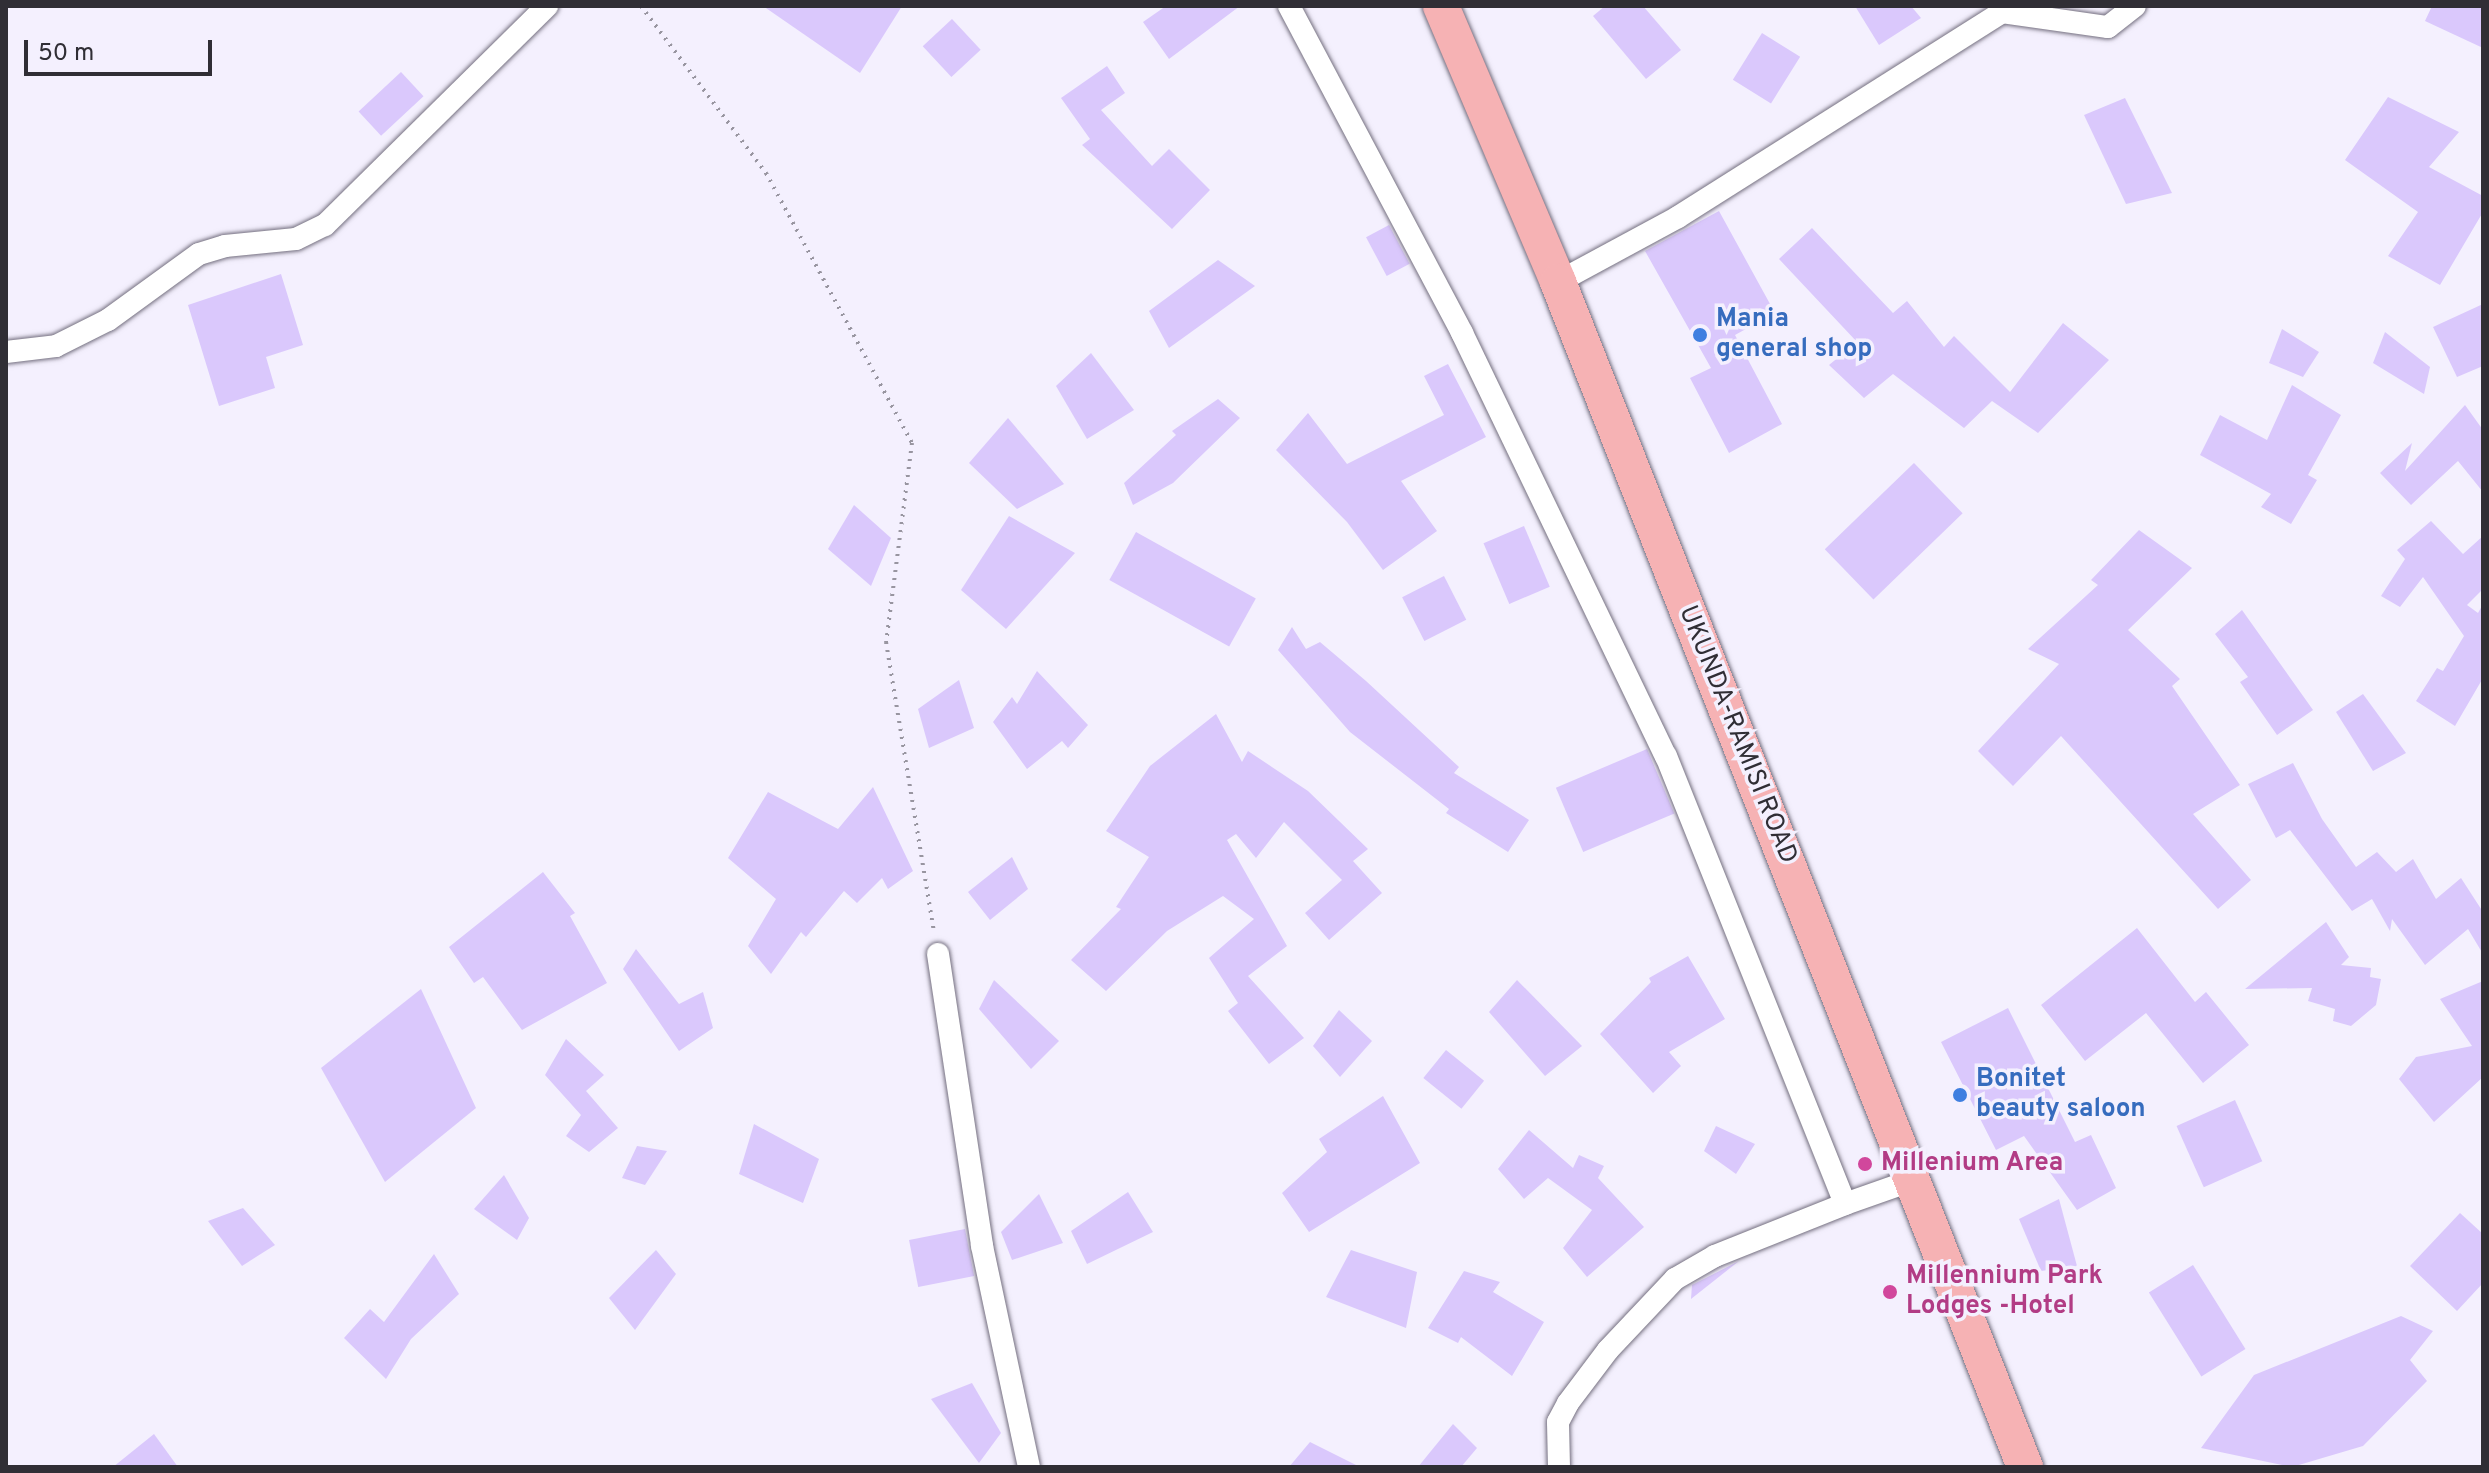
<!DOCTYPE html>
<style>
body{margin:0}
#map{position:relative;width:2489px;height:1473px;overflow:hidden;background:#f4f0fe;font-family:Overpass,sans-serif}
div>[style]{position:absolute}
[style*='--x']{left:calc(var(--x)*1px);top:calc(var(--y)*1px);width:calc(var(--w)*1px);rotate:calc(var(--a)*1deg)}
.building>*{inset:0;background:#dac8fc;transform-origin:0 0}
.path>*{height:4px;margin-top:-2px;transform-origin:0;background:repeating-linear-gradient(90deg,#9895a0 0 2px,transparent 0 8px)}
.roads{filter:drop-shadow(0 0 2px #746f7f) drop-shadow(0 0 2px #746f7f)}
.minor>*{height:22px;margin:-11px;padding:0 11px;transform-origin:11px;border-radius:11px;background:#fff}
.trunk>*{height:36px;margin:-18px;padding:0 18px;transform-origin:18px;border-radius:18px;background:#f6b2b4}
.dots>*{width:22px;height:22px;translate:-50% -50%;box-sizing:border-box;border:4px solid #f4f0fe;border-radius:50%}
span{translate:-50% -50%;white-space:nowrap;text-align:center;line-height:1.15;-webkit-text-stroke:7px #f4f0fe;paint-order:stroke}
.shop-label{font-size:26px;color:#366cbe;font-weight:700}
.left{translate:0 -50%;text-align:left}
.street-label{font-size:26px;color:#302e35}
.hotel-label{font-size:26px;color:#b23c85;font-weight:700}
.frame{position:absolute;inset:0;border:8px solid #302e35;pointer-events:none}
.scale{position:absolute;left:24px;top:40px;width:188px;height:36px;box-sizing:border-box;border:4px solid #302e35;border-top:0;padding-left:10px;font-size:24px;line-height:28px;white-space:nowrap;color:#302e35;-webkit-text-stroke:6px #f4f0fe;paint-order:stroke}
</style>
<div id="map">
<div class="building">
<div style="clip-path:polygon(763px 6px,902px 6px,860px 73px)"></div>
<div style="clip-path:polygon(1166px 6px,1240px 6px,1169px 59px,1143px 22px)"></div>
<div style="clip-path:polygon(1605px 6px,1643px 6px,1681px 50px,1646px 79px,1593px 16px)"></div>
<div style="clip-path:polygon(1855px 6px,1911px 6px,1921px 18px,1879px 45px)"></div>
<div style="clip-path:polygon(2432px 6px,2483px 6px,2483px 48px,2425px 21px)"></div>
<div style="left:952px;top:19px;width:42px;height:40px;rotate:47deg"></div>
<div style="left:1762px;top:33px;width:45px;height:55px;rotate:32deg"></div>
<div style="clip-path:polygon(1107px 66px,1125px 93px,1101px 110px,1152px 166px,1169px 149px,1210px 190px,1172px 229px,1082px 145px,1090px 139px,1061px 98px)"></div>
<div style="left:401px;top:72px;width:33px;height:58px;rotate:47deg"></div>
<div style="clip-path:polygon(2388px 97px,2459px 132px,2429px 167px,2483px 196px,2483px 212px,2440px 285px,2388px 256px,2418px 212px,2345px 160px)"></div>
<div style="clip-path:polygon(2125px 98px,2172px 193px,2126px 204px,2084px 115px)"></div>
<div style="clip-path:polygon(1719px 211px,1775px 313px,1735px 335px,1782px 424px,1729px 453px,1690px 378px,1711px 368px,1645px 251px)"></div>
<div style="left:1389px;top:225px;width:44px;height:26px;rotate:62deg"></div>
<div style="clip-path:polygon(1812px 228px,1893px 313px,1907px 301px,1944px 347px,1954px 336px,2010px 392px,2063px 323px,2109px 360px,2038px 433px,1992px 401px,1964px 428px,1893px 374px,1864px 398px,1829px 365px,1857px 342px,1779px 259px)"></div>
<div style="clip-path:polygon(1218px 260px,1255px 286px,1169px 348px,1149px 311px)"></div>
<div style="clip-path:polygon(281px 274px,303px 345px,266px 357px,275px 388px,219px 406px,188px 305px)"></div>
<div style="clip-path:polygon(2483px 304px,2483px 366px,2457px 377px,2433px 327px)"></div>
<div style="clip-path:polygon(2282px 329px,2319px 352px,2303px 377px,2269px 363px)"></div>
<div style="clip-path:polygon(2385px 332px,2430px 367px,2424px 394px,2373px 363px)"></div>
<div style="clip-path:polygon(1091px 353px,1134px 410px,1087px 439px,1056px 386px)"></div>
<div style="clip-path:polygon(1448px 364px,1486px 437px,1401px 481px,1437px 531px,1383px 570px,1347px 522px,1276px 450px,1308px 413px,1347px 464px,1444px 415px,1424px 376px)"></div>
<div style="clip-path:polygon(2292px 385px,2341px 415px,2308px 475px,2317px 480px,2291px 524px,2261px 507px,2271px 494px,2200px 455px,2220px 415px,2267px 440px)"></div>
<div style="clip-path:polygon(1218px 399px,1240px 418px,1173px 483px,1133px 505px,1124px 483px,1176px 435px,1172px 431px)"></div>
<div style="clip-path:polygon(2465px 405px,2483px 430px,2483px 492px,2458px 461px,2411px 505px,2380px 473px,2412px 443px,2405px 471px)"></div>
<div style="clip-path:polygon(1008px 418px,1064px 484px,1017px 509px,969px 463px)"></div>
<div style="left:1914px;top:463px;width:70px;height:124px;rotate:46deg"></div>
<div style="clip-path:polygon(854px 505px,891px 538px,871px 586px,828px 549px)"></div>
<div style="clip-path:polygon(1009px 516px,1075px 553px,1006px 629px,961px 590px)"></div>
<div style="clip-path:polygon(2431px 521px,2463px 554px,2483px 536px,2483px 589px,2467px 605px,2478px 613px,2483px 604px,2483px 678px,2455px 726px,2416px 701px,2437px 668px,2443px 671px,2464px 636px,2423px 577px,2400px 607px,2381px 596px,2405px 559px,2397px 550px)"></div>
<div style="left:1524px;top:526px;width:66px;height:44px;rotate:67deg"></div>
<div style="clip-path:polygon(2139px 530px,2192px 568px,2128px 630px,2180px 679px,2172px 686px,2240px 785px,2193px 814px,2251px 880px,2218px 909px,2061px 736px,2013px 786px,1978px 751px,2059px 664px,2028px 649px,2098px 585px,2091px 580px)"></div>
<div style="left:1136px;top:532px;width:137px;height:55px;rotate:29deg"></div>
<div style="left:1444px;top:576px;width:49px;height:47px;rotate:63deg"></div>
<div style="clip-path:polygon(2242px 610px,2313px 710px,2277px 735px,2240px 682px,2248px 677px,2215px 634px)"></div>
<div style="clip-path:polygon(1292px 627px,1306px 649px,1320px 642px,1366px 681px,1459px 767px,1454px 773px,1529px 820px,1508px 852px,1446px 813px,1449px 809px,1350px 732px,1278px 650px)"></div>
<div style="clip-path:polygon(1037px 671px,1088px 725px,1068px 748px,1062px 741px,1027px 769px,993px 722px,1012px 697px,1017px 704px)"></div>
<div style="clip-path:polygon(959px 680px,974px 728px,929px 748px,918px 709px)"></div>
<div style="clip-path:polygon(2363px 694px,2406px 753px,2373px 771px,2336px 712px)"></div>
<div style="clip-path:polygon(1216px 714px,1242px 762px,1248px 751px,1308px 791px,1368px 849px,1353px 861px,1382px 893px,1329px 940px,1305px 913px,1342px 880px,1284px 822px,1256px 858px,1236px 834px,1227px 840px,1287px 946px,1248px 976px,1304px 1038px,1269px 1064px,1228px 1011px,1238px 1003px,1209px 958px,1254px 919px,1223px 896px,1167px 931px,1106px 991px,1071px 960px,1121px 909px,1116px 907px,1149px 857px,1106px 831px,1150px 766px)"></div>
<div style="left:1647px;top:749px;width:70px;height:99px;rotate:67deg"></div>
<div style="clip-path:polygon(2293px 763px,2322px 819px,2356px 867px,2377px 852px,2396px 872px,2413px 859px,2436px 899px,2461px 878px,2483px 912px,2483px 954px,2468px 929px,2425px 965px,2392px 919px,2390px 931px,2372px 899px,2352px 911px,2290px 830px,2276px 838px,2248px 784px)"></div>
<div style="clip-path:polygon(873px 787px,913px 871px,888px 889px,882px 878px,857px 903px,844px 891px,806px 937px,801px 932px,771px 974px,748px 946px,776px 899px,728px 858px,768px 792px,838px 829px)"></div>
<div style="clip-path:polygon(1012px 857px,1028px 889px,990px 920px,968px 892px)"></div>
<div style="clip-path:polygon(543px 872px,575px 913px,570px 916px,607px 983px,522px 1030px,483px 977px,474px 983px,449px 947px)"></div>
<div style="clip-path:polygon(2326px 922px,2349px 957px,2341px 965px,2371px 968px,2370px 977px,2381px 979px,2376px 1005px,2351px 1026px,2333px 1021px,2335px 1009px,2308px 1001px,2312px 988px,2245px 989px)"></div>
<div style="clip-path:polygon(2137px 928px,2195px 1002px,2206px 992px,2249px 1045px,2203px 1083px,2146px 1013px,2085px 1061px,2041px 1005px)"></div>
<div style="clip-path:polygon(636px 949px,679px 1004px,703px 992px,713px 1028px,679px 1051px,623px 969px)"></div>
<div style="clip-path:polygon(1688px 956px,1725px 1019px,1669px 1052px,1681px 1066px,1653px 1093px,1600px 1034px,1651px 982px,1649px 978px)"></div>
<div style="clip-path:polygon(994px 980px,1059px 1041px,1031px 1069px,979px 1009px)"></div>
<div style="clip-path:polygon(1517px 980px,1582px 1046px,1545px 1076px,1489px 1012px)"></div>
<div style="clip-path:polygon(2483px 981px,2483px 1077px,2434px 1122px,2399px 1079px,2416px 1057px,2472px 1046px,2440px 999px)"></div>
<div style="clip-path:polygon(421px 989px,476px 1108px,385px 1182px,321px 1068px)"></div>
<div style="clip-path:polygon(2008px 1008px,2075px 1142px,2091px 1135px,2116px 1188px,2077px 1210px,2024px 1136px,1996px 1150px,1941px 1042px)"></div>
<div style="clip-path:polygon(1339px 1010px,1372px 1041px,1340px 1077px,1313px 1046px)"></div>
<div style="clip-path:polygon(566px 1039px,604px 1075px,586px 1091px,618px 1128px,589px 1152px,566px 1136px,581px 1115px,545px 1075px)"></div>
<div style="left:1446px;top:1050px;width:49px;height:36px;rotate:39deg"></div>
<div style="clip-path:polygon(1383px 1096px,1420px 1163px,1309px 1232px,1282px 1193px,1327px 1152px,1319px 1139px)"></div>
<div style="left:2235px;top:1100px;width:67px;height:64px;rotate:66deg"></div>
<div style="clip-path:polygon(754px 1124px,819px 1159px,803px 1203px,739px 1174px)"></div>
<div style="clip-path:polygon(1716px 1126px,1755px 1144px,1736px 1174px,1704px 1151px)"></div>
<div style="clip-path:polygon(1529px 1130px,1573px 1168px,1579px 1155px,1604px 1166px,1598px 1178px,1644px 1227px,1587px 1277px,1563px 1248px,1592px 1210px,1548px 1178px,1524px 1199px,1498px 1169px)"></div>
<div style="clip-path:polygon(637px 1146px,667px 1151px,645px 1185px,622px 1178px)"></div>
<div style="clip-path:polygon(504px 1175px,529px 1218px,517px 1240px,474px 1209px)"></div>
<div style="clip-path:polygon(1128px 1192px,1153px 1232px,1087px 1264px,1071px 1231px)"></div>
<div style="clip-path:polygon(1039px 1194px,1063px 1243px,1012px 1260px,1001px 1232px)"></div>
<div style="clip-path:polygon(2059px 1199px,2077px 1266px,2041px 1271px,2019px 1219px)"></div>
<div style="clip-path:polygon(243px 1208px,275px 1245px,242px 1266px,208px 1221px)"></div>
<div style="clip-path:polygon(2460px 1213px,2483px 1234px,2483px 1283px,2457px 1311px,2410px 1266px)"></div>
<div style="left:965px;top:1229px;width:48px;height:57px;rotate:79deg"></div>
<div style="clip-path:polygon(656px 1250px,676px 1274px,635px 1330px,609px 1298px)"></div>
<div style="clip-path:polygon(1351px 1250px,1417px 1272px,1406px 1328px,1326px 1297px)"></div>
<div style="clip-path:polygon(434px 1254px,459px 1294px,411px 1339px,386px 1379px,344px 1338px,370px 1309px,384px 1322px)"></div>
<div style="clip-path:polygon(1739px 1261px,1691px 1299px,1692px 1285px)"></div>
<div style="left:2193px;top:1265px;width:99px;height:52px;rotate:58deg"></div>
<div style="clip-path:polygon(1464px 1271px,1500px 1282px,1493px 1292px,1544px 1322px,1512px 1376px,1461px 1337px,1458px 1343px,1428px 1328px)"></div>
<div style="clip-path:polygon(2401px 1316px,2433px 1331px,2410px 1360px,2427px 1381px,2363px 1446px,2292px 1467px,2201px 1448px,2254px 1375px)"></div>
<div style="clip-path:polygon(972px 1383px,1001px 1433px,979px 1463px,931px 1399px)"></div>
<div style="clip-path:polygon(1453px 1424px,1477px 1448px,1461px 1467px,1418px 1467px)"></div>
<div style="clip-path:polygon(154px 1434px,178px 1467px,113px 1467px)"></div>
<div style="clip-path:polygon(1310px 1442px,1360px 1467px,1289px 1467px)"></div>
</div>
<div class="path">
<div style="--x:641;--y:6;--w:209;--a:53.2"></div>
<div style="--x:766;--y:173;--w:307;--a:61.6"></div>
<div style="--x:912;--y:443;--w:201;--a:97.4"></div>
<div style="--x:886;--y:642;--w:293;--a:80.6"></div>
</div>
<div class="roads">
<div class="minor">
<div style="--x:1289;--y:6;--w:370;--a:62.1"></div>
<div style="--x:1462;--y:333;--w:470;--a:64.3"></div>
<div style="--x:1666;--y:756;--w:482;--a:68.2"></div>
<div style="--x:1845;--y:1204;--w:72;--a:-19.4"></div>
<div style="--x:1558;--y:282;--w:136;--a:-28.4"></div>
<div style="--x:1678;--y:217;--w:383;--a:-32.3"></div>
<div style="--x:2002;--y:12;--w:107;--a:8.1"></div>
<div style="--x:2108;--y:27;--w:34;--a:-38"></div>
<div style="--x:6;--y:352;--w:50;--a:-6.8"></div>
<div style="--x:56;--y:346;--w:58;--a:-26.6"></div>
<div style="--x:108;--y:320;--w:112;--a:-36"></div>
<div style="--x:199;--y:254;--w:27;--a:-17"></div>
<div style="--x:225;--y:246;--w:71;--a:-5.6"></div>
<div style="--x:296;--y:239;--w:32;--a:-26"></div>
<div style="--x:325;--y:225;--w:312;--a:-44.6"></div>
<div style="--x:938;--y:954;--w:295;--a:81.4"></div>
<div style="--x:982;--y:1246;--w:226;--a:78"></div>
<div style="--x:1559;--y:1467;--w:45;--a:-91.3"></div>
<div style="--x:1558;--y:1422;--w:21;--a:-62"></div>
<div style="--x:1568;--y:1403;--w:66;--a:-53"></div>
<div style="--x:1608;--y:1350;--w:98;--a:-46.7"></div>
<div style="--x:1675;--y:1279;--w:46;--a:-29.9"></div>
<div style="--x:1715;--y:1256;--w:140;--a:-21.8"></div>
</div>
<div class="trunk">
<div style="--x:1441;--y:6;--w:300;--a:67"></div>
<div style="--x:1558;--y:282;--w:1274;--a:68.49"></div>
</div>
</div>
<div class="dots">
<div style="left:1700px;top:335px;background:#3f7fe0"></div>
<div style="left:1960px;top:1095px;background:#3f7fe0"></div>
<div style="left:1865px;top:1164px;background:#d1479c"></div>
<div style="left:1890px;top:1292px;background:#d1479c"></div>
</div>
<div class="shop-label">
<span class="left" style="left:1716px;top:335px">Mania<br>general shop</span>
<span class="left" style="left:1976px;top:1095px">Bonitet<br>beauty saloon</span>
</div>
<div class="street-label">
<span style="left:1737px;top:735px;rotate:68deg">UKUNDA-RAMISI ROAD</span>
</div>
<div class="hotel-label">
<span class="left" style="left:1881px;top:1164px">Millenium Area</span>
<span class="left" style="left:1906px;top:1292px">Millennium Park<br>Lodges -Hotel</span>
</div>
<div class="frame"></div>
<div class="scale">50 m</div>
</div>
